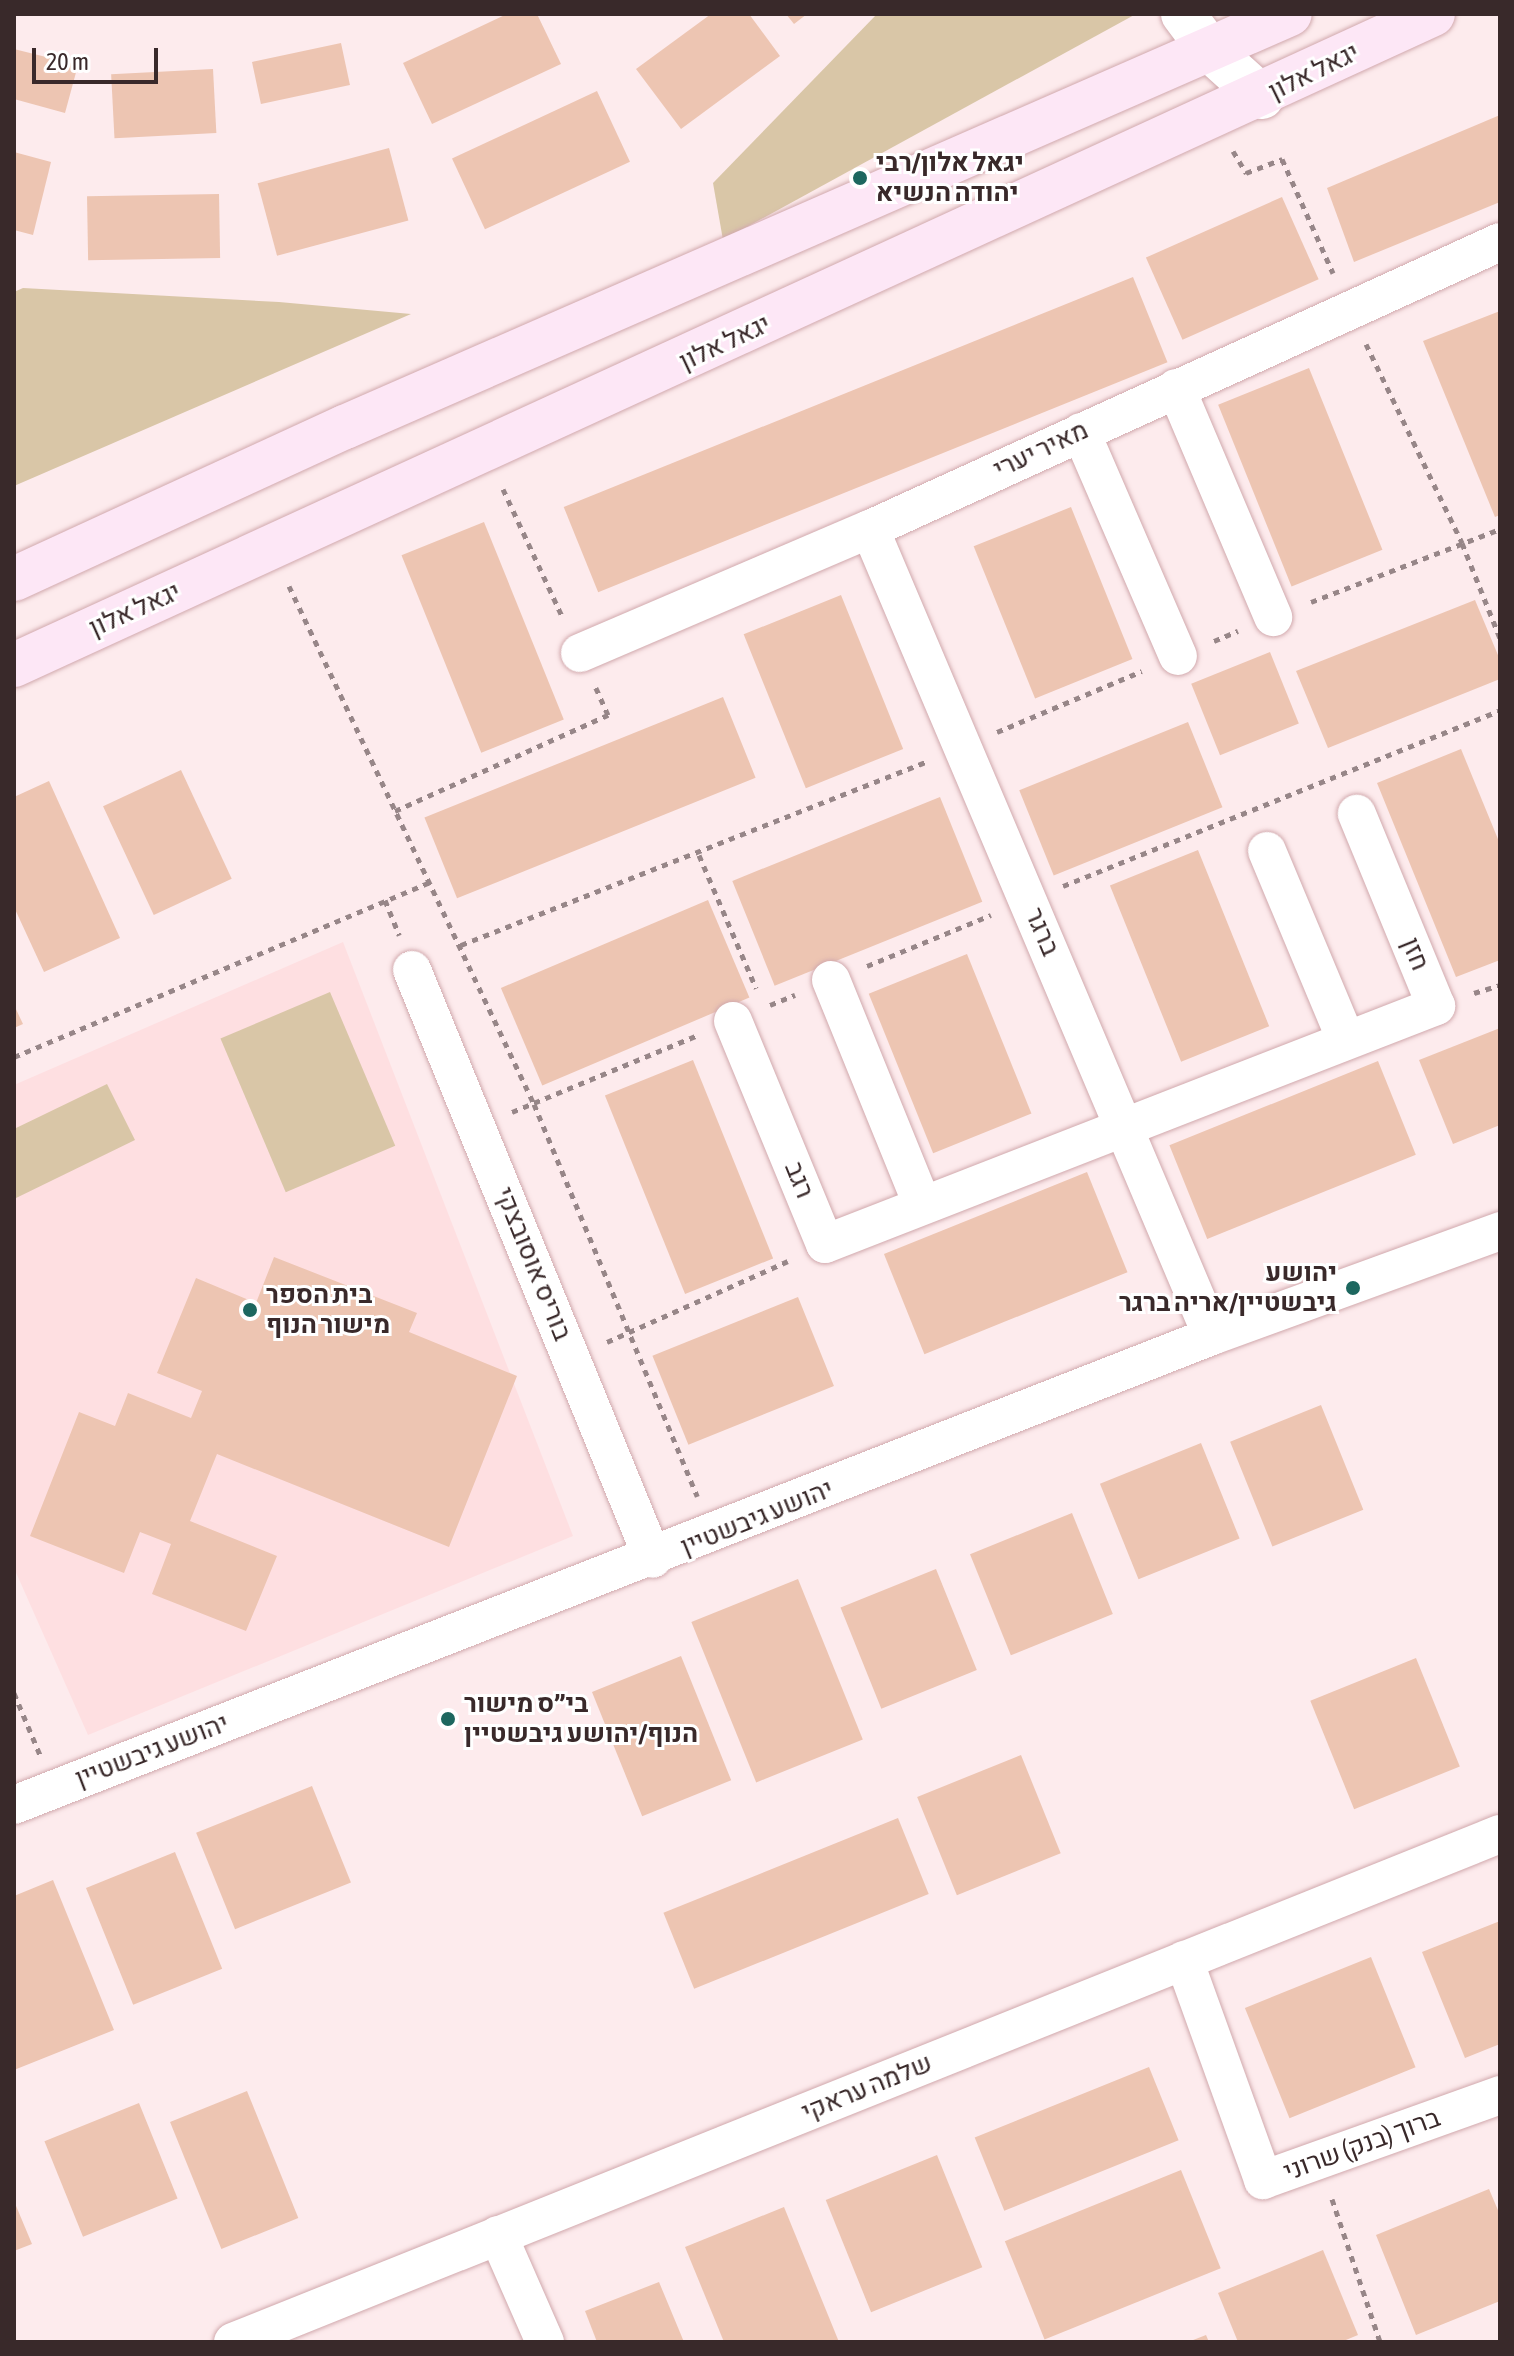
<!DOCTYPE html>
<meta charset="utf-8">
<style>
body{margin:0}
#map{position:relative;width:1514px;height:2356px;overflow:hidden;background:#fdebed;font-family:"Asap Condensed",Heebo,sans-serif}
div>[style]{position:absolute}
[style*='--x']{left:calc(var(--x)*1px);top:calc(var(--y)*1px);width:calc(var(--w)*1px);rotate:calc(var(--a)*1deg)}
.built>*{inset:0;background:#fedfe1}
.green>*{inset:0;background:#d9c6a7;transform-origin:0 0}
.building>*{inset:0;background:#edc5b2;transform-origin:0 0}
.path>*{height:5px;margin-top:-2.5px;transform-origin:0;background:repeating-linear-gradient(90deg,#978688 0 6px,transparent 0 12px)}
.roads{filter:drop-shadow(0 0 2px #d1a9ad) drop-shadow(0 0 2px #d1a9ad)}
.minor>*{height:38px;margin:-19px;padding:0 19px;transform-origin:19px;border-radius:19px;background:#fff}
.tertiary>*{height:44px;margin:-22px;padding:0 22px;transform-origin:22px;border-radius:22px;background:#fff}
.secondary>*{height:44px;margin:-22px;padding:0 22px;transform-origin:22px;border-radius:22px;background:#fde7f6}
.dots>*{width:22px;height:22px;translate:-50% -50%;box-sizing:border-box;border:4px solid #fff;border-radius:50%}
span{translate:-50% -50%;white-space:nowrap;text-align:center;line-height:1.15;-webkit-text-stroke:6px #fff;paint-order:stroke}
.street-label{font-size:26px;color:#39292a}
.poi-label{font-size:26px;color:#39292a;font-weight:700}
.left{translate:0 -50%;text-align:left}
.right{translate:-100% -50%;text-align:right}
.frame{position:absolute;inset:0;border:16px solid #39292a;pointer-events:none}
.scale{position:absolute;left:32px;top:48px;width:126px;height:36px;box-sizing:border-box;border:4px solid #39292a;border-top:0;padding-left:10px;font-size:24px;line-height:28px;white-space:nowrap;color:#39292a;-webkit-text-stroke:6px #fff;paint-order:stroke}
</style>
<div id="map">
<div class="built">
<div style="clip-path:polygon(343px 942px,573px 1536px,88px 1735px,14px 1568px,14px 1085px)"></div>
</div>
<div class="green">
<div style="clip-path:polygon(877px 14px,1136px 14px,723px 240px,713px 183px)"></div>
<div style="clip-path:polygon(23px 288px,279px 302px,411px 314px,14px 486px,14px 292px)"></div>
<div style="left:330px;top:992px;width:167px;height:119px;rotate:67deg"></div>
<div style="clip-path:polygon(107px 1084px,135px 1140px,14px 1199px,14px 1129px)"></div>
</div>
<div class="building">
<div style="clip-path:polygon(507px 14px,537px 14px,561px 64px,432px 124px,403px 63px)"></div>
<div style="clip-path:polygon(711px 14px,749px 14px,780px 56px,681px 129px,636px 69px)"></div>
<div style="clip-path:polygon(786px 14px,807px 14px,794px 24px)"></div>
<div style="left:341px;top:43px;width:43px;height:91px;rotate:78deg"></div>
<div style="clip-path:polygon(14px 49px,78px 65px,65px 113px,14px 99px)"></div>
<div style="left:213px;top:69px;width:64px;height:102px;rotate:87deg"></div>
<div style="left:597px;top:91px;width:78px;height:160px;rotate:65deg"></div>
<div style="clip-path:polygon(1500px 115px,1500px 202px,1354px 262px,1327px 188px)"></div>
<div style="left:389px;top:148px;width:75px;height:136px;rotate:75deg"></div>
<div style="clip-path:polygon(14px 152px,51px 162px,33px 235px,14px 230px)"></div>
<div style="left:219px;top:194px;width:64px;height:132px;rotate:89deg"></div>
<div style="left:1282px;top:197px;width:90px;height:149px;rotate:66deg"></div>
<div style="left:1133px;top:277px;width:92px;height:614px;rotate:68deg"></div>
<div style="clip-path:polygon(1500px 311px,1500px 515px,1495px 517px,1423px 341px)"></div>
<div style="left:1309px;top:368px;width:196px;height:98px;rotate:68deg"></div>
<div style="left:1071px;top:507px;width:164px;height:105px;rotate:68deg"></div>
<div style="left:484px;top:522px;width:213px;height:89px;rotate:68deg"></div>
<div style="left:841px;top:595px;width:166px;height:105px;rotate:68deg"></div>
<div style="clip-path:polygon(1475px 600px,1500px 660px,1500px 679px,1328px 748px,1296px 671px)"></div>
<div style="left:1270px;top:652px;width:77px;height:85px;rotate:68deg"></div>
<div style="left:723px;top:697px;width:87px;height:322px;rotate:68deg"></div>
<div style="left:1188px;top:722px;width:92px;height:182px;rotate:68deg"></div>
<div style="clip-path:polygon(1461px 749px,1500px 844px,1500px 960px,1456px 977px,1377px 783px)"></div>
<div style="left:181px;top:770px;width:120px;height:86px;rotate:65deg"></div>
<div style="clip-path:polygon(49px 781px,120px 938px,44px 972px,14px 907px,14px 797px)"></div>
<div style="left:940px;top:797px;width:113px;height:224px;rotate:68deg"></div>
<div style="left:1198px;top:850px;width:190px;height:95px;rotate:68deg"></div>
<div style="left:708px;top:900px;width:106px;height:225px;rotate:67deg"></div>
<div style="left:967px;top:954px;width:172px;height:106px;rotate:68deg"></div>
<div style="clip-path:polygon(14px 1005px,23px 1024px,14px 1028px)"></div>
<div style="clip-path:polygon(1500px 1028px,1500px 1125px,1453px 1144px,1419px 1060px)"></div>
<div style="left:693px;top:1060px;width:214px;height:95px;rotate:68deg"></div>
<div style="left:1378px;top:1061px;width:101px;height:225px;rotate:68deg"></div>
<div style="left:1087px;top:1172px;width:108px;height:219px;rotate:68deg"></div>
<div style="clip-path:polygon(274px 1257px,417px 1313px,409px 1332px,517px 1376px,449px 1547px,217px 1454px,190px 1521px,277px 1556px,246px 1631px,152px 1594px,171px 1544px,140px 1532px,124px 1573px,30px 1536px,79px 1412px,115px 1426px,128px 1393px,191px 1418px,202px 1391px,157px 1373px,196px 1278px,256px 1303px)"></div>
<div style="left:798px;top:1297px;width:96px;height:157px;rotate:68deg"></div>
<div style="left:1321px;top:1405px;width:113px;height:98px;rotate:68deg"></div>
<div style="left:1201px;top:1443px;width:103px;height:109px;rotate:68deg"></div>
<div style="left:1072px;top:1513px;width:109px;height:110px;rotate:68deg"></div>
<div style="left:936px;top:1569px;width:109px;height:103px;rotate:68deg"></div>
<div style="left:798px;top:1579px;width:173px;height:115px;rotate:68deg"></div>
<div style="left:681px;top:1656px;width:134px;height:96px;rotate:68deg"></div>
<div style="left:1416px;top:1658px;width:117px;height:114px;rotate:68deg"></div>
<div style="left:1021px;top:1755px;width:106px;height:112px;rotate:68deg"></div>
<div style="left:312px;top:1786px;width:104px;height:125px;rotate:68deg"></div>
<div style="left:898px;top:1818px;width:82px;height:253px;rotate:68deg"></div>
<div style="left:175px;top:1852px;width:126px;height:96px;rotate:68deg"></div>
<div style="clip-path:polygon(53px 1880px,114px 2030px,14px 2070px,14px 1896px)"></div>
<div style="clip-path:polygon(1500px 1921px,1500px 2044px,1465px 2058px,1422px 1952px)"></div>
<div style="left:1371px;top:1957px;width:119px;height:136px;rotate:68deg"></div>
<div style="left:1149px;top:2067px;width:79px;height:188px;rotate:68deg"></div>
<div style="left:247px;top:2091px;width:137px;height:83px;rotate:68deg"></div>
<div style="left:139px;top:2103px;width:103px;height:102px;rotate:68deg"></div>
<div style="left:937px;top:2155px;width:121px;height:120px;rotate:68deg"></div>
<div style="left:1181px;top:2170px;width:106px;height:190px;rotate:68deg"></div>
<div style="clip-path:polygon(1489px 2189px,1500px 2215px,1500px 2301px,1416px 2335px,1376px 2235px)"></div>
<div style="clip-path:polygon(14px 2201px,32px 2244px,14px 2251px)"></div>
<div style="clip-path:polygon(784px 2207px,839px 2342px,724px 2342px,685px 2247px)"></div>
<div style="clip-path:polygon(1323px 2250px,1358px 2335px,1341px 2342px,1238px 2342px,1218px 2293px)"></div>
<div style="clip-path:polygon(659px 2282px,684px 2342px,597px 2342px,585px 2311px)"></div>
<div style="clip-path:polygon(1206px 2335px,1209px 2342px,1188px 2342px)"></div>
</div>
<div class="path">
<div style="--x:1233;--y:151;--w:26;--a:59"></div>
<div style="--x:1246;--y:173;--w:39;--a:-21"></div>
<div style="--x:1282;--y:159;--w:125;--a:65.9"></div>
<div style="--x:1366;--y:344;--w:221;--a:64.2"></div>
<div style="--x:1462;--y:543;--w:102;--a:68.2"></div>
<div style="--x:503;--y:489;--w:142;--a:65.1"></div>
<div style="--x:289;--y:586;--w:573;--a:64.69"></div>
<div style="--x:534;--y:1104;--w:425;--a:67.4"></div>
<div style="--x:1311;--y:602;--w:203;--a:-21.1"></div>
<div style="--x:1214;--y:641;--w:26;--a:-23"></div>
<div style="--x:997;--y:732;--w:157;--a:-22.8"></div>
<div style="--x:395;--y:811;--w:234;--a:-24.3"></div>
<div style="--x:608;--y:715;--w:30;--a:-114"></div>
<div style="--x:699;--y:855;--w:145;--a:66.8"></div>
<div style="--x:1063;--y:886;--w:471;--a:-21.9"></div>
<div style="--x:385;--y:900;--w:38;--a:68"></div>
<div style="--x:461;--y:945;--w:499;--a:-21.5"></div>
<div style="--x:867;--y:966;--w:134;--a:-22.4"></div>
<div style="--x:1474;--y:993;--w:27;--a:-17"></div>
<div style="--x:770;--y:1005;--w:27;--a:-22"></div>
<div style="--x:14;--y:1057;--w:451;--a:-22.8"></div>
<div style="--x:512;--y:1112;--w:201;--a:-22.5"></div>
<div style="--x:607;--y:1342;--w:198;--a:-24.1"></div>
<div style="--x:14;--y:1693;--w:67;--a:67.2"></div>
<div style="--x:1332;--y:2199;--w:151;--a:71.4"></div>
</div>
<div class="roads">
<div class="minor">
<div style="--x:1176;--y:388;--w:249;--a:67"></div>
<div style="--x:1081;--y:432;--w:244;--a:66.6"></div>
<div style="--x:870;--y:529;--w:876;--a:67.03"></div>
<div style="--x:580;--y:653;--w:315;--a:-23.2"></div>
<div style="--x:870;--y:529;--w:692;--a:-24.49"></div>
<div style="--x:1267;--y:851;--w:205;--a:67.3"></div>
<div style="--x:412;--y:970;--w:636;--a:67.75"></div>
<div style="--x:831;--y:980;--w:242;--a:67.9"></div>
<div style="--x:733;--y:1021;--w:241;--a:67.6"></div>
<div style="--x:825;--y:1244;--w:656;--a:-21.28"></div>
<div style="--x:1436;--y:1006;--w:208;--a:-112.4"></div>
<div style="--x:14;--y:1805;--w:1287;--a:-21.38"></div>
<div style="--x:1212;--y:1336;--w:307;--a:-20"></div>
<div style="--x:1184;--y:1960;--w:234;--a:70.2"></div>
<div style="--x:1263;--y:2180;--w:252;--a:-19.7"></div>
<div style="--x:498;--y:2235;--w:117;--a:66.3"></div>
<div style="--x:233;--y:2342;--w:1365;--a:-21.85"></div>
</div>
<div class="tertiary">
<div style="--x:1183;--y:14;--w:45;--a:53.1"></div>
<div style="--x:1210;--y:50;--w:70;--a:42.1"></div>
</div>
<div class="secondary">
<div style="--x:14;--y:579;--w:364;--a:-24.7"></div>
<div style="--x:345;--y:427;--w:1031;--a:-23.61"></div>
<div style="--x:14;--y:665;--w:1561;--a:-24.64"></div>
</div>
</div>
<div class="dots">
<div style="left:860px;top:178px;background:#1d675f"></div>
<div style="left:1353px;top:1288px;background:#1d675f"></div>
<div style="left:250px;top:1310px;background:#1d675f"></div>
<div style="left:448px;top:1719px;background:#1d675f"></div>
</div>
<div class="street-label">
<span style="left:1314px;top:72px;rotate:-26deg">יגאל אלון</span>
<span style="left:725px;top:343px;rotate:-25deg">יגאל אלון</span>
<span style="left:1041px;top:450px;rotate:-25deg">מאיר יערי</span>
<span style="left:135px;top:610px;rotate:-24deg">יגאל אלון</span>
<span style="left:1042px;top:932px;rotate:67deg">ברגר</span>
<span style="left:1415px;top:954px;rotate:68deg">חזן</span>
<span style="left:799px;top:1180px;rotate:68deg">רגב</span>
<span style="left:533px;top:1264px;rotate:68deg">בוריס אוסובצקי</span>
<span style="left:757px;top:1518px;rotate:-22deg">יהושע גיבשטיין</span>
<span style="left:152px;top:1751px;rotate:-21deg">יהושע גיבשטיין</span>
<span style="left:867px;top:2088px;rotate:-22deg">שלמה עראקי</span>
<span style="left:1362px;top:2145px;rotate:-20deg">ברוך (בנק) שרוני</span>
</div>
<div class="poi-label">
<span class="left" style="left:876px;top:178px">יגאל אלון/רבי<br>יהודה הנשיא</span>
<span class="right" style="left:1337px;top:1288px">יהושע<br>גיבשטיין/אריה ברגר</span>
<span class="left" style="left:266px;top:1310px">בית הספר<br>מישור הנוף</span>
<span class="left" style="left:464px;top:1719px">בי״ס מישור<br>הנוף/יהושע גיבשטיין</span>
</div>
<div class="frame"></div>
<div class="scale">20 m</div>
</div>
